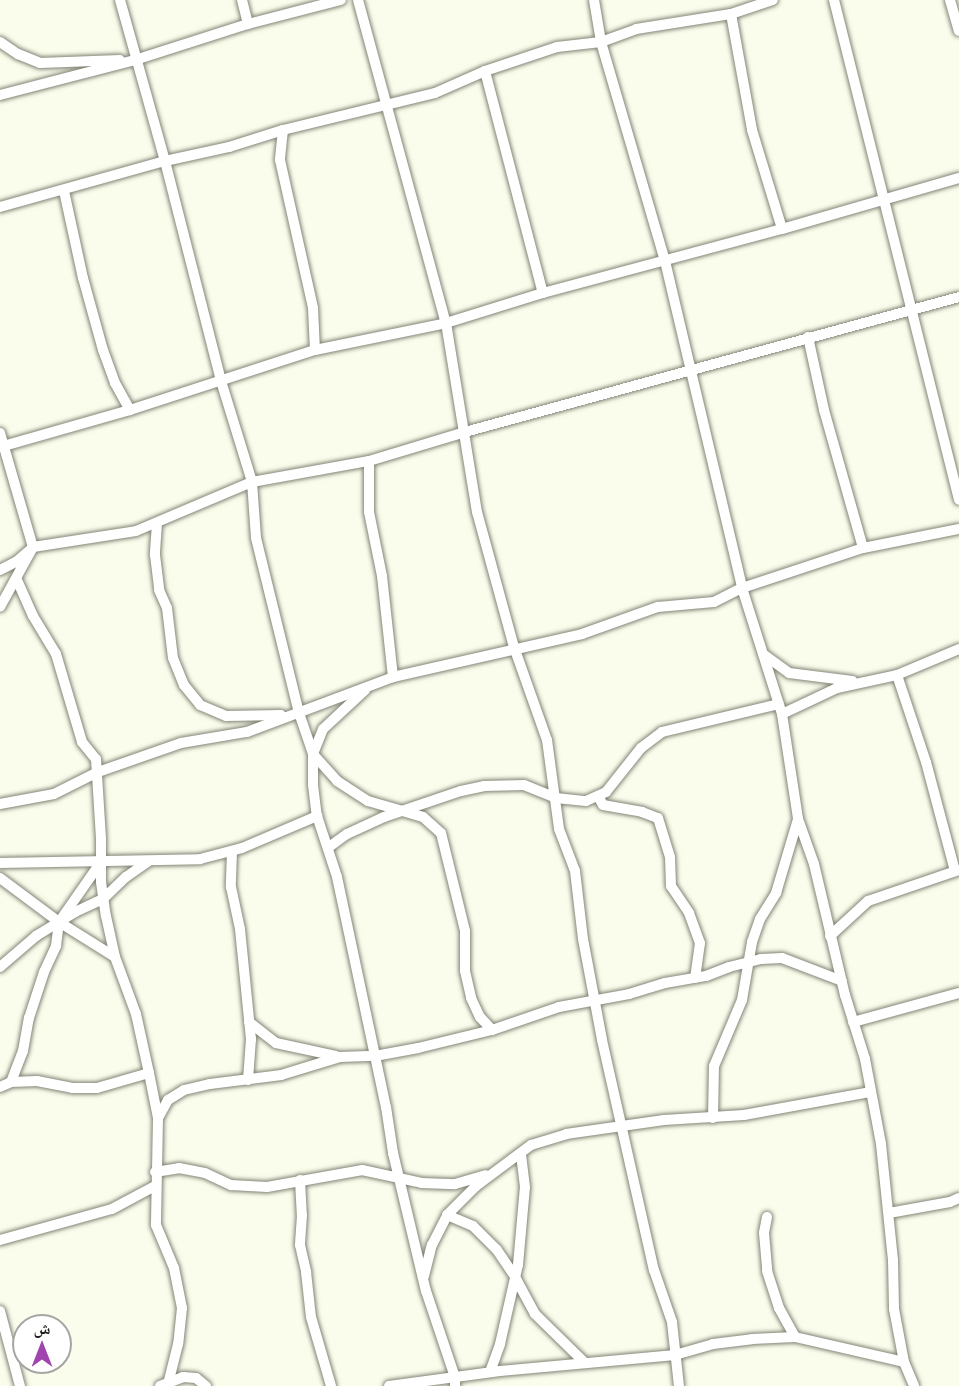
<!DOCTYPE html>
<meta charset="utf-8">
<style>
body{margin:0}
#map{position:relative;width:959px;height:1386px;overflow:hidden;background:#fafdec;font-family:"IBM Plex Sans","Noto Naskh Arabic",sans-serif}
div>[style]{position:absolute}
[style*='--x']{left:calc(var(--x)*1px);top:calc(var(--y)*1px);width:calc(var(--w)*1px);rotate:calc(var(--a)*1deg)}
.roads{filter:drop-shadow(0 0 2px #828576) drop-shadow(0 0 2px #828576)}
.street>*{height:10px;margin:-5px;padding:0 5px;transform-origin:5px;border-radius:5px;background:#fff}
span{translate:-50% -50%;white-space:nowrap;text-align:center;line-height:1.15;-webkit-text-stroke:4.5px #fff;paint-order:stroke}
.north{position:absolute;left:12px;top:1314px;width:60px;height:60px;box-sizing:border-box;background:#fff;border:2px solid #a5a6a3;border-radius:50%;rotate:0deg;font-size:16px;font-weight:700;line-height:24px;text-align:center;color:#1f201a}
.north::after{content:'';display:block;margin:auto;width:21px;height:27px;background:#a044ae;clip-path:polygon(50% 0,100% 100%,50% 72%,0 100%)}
</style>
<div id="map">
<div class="roads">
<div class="street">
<div style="--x:120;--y:0;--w:167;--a:74.4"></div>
<div style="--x:165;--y:161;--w:227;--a:75.7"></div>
<div style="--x:221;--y:381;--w:106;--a:72.9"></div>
<div style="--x:252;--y:482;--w:56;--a:85.9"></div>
<div style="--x:256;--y:538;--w:180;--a:76.2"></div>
<div style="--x:299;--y:713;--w:43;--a:71.1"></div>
<div style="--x:313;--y:754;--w:31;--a:90"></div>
<div style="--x:313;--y:785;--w:31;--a:83"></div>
<div style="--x:317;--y:816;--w:64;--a:71.8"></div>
<div style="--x:337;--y:877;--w:235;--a:78"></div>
<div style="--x:386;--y:1107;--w:47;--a:81.3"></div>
<div style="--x:393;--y:1153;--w:142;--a:76.6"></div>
<div style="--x:426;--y:1291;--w:91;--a:71.4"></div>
<div style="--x:455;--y:1377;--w:9;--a:90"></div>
<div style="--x:242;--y:0;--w:25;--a:76"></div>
<div style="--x:358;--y:0;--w:335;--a:74.8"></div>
<div style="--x:446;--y:323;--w:192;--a:80.7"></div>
<div style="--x:477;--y:512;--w:140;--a:74.7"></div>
<div style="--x:514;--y:647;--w:99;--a:70.5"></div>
<div style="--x:547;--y:740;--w:90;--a:82.3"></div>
<div style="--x:559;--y:829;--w:45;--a:69.1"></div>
<div style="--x:575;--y:871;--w:68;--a:83.3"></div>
<div style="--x:583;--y:939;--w:103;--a:79.3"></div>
<div style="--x:602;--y:1040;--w:236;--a:77.3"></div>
<div style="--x:654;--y:1270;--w:55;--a:70.9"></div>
<div style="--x:672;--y:1322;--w:64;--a:83.8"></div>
<div style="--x:594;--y:0;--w:43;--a:80.5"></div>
<div style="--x:601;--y:42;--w:228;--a:73.7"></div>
<div style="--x:665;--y:261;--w:336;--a:76.7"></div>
<div style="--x:742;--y:588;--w:132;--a:72.4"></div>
<div style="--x:782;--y:714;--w:106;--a:81.3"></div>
<div style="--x:798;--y:819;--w:48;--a:70.4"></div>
<div style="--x:814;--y:864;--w:135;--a:76.7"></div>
<div style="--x:845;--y:995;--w:67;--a:72.6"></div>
<div style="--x:865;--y:1059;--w:86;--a:79.3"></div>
<div style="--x:881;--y:1144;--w:117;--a:84.1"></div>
<div style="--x:893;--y:1260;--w:49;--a:88.8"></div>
<div style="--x:894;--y:1309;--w:54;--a:79.3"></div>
<div style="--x:904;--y:1362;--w:26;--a:67"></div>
<div style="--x:834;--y:0;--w:515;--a:75.96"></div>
<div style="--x:950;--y:0;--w:32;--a:74"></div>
<div style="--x:731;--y:14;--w:118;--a:79.7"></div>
<div style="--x:752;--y:130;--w:103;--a:73.1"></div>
<div style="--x:0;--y:42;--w:22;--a:34"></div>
<div style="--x:18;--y:54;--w:24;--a:22"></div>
<div style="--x:40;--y:63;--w:80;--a:-2.1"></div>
<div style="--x:485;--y:71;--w:229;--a:75.4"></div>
<div style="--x:0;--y:95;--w:139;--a:-14.5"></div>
<div style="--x:135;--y:60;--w:119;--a:-17.7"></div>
<div style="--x:248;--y:24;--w:96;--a:-14.5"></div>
<div style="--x:283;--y:130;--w:30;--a:96"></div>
<div style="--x:280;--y:160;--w:152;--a:77.4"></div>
<div style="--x:313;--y:308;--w:42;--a:87.3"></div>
<div style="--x:64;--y:191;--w:89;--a:77.7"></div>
<div style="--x:83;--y:278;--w:75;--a:74.5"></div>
<div style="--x:103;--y:350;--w:35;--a:70"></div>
<div style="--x:115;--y:383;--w:31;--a:61"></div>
<div style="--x:0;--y:207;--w:171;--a:-15.6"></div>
<div style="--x:165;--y:161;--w:66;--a:-12.3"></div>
<div style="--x:229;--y:147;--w:57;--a:-17.5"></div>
<div style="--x:283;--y:130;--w:156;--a:-13.7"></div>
<div style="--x:435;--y:93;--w:55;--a:-23.7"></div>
<div style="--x:485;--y:71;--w:76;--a:-18.4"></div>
<div style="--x:557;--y:47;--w:44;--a:-6.5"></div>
<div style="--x:601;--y:42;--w:37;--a:-20"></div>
<div style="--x:636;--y:29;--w:96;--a:-9"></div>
<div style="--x:731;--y:14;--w:44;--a:-18.4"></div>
<div style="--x:808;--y:337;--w:75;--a:77.6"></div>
<div style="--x:824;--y:410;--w:143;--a:74.2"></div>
<div style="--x:0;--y:433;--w:119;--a:73.9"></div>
<div style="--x:33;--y:547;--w:68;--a:118.8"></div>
<div style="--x:0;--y:447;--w:135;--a:-15.9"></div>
<div style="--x:130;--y:410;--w:194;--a:-18"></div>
<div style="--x:315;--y:350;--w:134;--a:-11.6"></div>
<div style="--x:446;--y:323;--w:102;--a:-17.2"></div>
<div style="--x:543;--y:293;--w:247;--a:-15"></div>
<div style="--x:782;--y:229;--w:184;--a:-16.1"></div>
<div style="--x:369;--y:461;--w:51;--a:90"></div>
<div style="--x:369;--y:512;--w:65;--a:78.5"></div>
<div style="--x:382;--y:576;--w:102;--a:83.8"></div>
<div style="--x:157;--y:523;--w:32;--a:94"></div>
<div style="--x:155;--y:555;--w:35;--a:83"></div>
<div style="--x:159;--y:590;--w:20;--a:66"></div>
<div style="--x:167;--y:608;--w:50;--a:83.2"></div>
<div style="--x:173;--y:658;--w:29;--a:68"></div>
<div style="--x:184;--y:685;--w:26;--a:51"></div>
<div style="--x:200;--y:705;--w:28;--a:23"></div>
<div style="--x:226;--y:716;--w:55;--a:-1"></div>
<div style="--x:0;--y:570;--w:18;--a:-27"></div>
<div style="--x:16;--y:562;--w:23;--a:-41"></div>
<div style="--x:33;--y:547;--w:104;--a:-8.8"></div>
<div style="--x:136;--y:531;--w:126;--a:-22.9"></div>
<div style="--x:252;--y:482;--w:119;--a:-10.2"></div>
<div style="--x:369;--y:461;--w:100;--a:-16.8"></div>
<div style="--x:465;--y:432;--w:512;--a:-15.28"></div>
<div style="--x:17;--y:580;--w:39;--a:66"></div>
<div style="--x:33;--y:616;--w:44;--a:58.8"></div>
<div style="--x:56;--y:654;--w:92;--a:73.5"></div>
<div style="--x:82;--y:742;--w:22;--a:51"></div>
<div style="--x:96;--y:759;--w:80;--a:86.4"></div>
<div style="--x:101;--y:839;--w:43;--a:90"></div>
<div style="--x:101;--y:882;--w:34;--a:82"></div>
<div style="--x:106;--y:916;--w:42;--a:77.6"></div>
<div style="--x:115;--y:957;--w:61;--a:69.8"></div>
<div style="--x:136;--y:1014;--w:60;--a:77.6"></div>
<div style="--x:149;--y:1073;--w:46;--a:78.7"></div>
<div style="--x:158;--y:1118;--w:107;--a:91.1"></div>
<div style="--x:156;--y:1225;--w:47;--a:67.3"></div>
<div style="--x:174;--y:1268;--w:41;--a:78.7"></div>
<div style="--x:182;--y:1308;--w:36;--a:96"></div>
<div style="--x:178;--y:1344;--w:37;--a:104"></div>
<div style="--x:763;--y:654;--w:32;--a:36"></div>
<div style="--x:789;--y:673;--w:64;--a:7.2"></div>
<div style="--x:897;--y:675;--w:92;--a:71.6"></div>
<div style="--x:926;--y:762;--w:113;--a:75.1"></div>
<div style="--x:365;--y:690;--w:57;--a:137.1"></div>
<div style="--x:323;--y:729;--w:27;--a:112"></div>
<div style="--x:313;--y:754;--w:36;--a:48"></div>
<div style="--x:337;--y:781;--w:37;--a:33"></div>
<div style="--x:368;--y:801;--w:57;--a:16.2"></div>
<div style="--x:423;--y:817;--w:24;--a:42"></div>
<div style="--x:441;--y:833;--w:101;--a:76.2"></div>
<div style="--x:465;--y:931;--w:40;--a:90"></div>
<div style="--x:465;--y:971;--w:28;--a:77"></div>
<div style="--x:471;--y:998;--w:21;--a:65"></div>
<div style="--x:480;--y:1017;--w:18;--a:47"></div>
<div style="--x:782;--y:714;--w:61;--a:-25.3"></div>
<div style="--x:837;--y:688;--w:61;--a:-12.2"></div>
<div style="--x:897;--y:675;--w:67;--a:-22.8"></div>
<div style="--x:598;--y:796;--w:10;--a:61"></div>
<div style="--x:603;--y:805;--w:40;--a:10"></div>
<div style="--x:642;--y:812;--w:17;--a:21"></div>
<div style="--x:658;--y:818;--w:41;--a:72.9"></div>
<div style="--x:670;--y:857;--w:29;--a:88"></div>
<div style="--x:671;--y:886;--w:32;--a:56"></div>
<div style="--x:689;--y:913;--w:32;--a:70"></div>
<div style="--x:700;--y:943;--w:35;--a:98"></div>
<div style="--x:0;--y:804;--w:55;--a:-10.5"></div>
<div style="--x:54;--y:794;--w:49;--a:-26.6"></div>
<div style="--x:98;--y:772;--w:88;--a:-19.3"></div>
<div style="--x:181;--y:743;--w:67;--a:-9.5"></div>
<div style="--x:247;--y:732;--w:156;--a:-20.6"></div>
<div style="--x:393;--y:677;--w:194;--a:-12.8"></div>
<div style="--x:582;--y:634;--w:81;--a:-19.6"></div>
<div style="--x:658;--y:607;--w:56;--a:-5.1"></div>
<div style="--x:714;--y:602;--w:31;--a:-27"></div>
<div style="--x:742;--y:588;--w:127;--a:-18.3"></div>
<div style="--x:863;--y:548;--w:98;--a:-11.2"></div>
<div style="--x:329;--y:847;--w:22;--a:-36"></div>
<div style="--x:347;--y:834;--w:41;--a:-24.7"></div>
<div style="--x:384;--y:817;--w:81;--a:-18.7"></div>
<div style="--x:461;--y:791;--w:24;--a:-12"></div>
<div style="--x:484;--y:786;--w:40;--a:-1.4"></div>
<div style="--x:524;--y:785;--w:35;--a:22"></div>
<div style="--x:556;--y:798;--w:30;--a:6"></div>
<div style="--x:586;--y:801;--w:22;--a:-24"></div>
<div style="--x:606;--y:792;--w:56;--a:-51.5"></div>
<div style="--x:641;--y:748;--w:26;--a:-37"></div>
<div style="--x:662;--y:732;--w:120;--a:-13.5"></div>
<div style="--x:232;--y:851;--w:36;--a:92"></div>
<div style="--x:231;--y:887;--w:43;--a:77.9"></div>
<div style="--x:240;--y:929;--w:111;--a:84.3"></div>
<div style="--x:251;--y:1039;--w:41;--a:94.2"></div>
<div style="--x:0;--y:863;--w:200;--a:-1.1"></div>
<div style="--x:200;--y:859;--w:43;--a:-14.7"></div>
<div style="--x:242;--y:848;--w:82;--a:-23.1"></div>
<div style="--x:0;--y:878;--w:74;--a:36.7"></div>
<div style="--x:59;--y:922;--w:66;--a:32"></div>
<div style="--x:830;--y:936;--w:52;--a:-42.6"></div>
<div style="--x:868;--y:901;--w:96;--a:-18.8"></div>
<div style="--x:0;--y:967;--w:48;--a:-40.7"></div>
<div style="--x:36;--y:936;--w:46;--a:-31.6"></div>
<div style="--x:75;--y:912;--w:31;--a:-25"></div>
<div style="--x:103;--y:899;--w:32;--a:-44"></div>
<div style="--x:126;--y:877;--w:28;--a:-35"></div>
<div style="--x:249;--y:1022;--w:34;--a:38"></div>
<div style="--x:276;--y:1043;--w:61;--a:12.2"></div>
<div style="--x:853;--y:1022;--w:110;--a:-15.3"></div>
<div style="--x:11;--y:1082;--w:33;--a:-69"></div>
<div style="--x:23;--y:1051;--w:34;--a:-80"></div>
<div style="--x:29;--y:1018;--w:48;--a:-71.9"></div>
<div style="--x:44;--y:972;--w:29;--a:-65"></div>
<div style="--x:56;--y:946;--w:24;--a:-83"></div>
<div style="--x:59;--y:922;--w:73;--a:-55"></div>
<div style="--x:0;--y:1087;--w:12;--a:-24"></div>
<div style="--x:11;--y:1082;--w:26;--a:-2"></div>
<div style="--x:37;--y:1081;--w:36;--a:11"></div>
<div style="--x:72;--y:1088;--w:25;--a:0"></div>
<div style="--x:97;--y:1088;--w:54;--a:-16.1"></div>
<div style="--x:158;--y:1118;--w:21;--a:-61"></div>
<div style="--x:168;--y:1100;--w:19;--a:-32"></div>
<div style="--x:184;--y:1090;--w:27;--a:-13"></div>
<div style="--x:210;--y:1084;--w:72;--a:-7.2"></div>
<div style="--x:281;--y:1075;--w:62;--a:-17"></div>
<div style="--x:340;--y:1057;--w:35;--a:-2"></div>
<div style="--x:375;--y:1056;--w:44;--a:-10.5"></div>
<div style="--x:418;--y:1048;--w:76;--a:-13.7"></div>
<div style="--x:492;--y:1030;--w:71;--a:-18.9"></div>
<div style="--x:559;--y:1007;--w:71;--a:-10.5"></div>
<div style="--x:629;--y:994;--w:38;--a:-17"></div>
<div style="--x:665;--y:983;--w:42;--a:-9.7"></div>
<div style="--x:706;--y:976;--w:25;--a:-21"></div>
<div style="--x:729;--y:967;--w:33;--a:-14"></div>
<div style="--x:761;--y:959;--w:21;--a:-3"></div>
<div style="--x:782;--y:958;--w:64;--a:21"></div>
<div style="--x:713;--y:1118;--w:52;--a:-88.9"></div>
<div style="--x:714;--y:1066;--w:72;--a:-67"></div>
<div style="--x:742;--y:1000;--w:59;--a:-80.2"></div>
<div style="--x:752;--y:942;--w:24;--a:-71"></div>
<div style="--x:760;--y:919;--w:31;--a:-58"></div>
<div style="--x:776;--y:893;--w:77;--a:-73.4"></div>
<div style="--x:155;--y:1172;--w:24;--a:-9"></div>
<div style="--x:179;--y:1168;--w:26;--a:11"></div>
<div style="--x:205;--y:1173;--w:29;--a:25"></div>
<div style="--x:231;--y:1185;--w:36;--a:3"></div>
<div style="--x:267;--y:1187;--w:97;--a:-10.1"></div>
<div style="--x:362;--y:1170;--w:61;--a:12.2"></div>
<div style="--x:422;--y:1183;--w:33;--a:2"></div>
<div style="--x:455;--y:1184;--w:32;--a:-16"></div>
<div style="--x:300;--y:1180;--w:35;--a:87"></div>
<div style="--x:302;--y:1215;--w:30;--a:94"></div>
<div style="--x:300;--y:1245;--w:28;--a:77"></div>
<div style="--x:306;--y:1272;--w:45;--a:83.7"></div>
<div style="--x:311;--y:1317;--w:72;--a:73.8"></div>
<div style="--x:889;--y:1213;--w:62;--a:-10.2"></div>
<div style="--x:950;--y:1202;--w:10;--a:-24"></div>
<div style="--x:447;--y:1215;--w:28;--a:23"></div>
<div style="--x:473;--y:1226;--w:34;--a:45"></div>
<div style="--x:497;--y:1250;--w:32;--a:56"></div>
<div style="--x:515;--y:1277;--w:42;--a:61.6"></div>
<div style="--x:535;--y:1314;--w:69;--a:44.4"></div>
<div style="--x:767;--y:1217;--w:16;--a:101"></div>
<div style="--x:764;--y:1233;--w:38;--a:85"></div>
<div style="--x:767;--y:1271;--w:39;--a:72"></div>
<div style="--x:779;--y:1308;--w:33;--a:61"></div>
<div style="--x:0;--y:1240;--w:116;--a:-15.5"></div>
<div style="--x:112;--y:1209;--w:49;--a:-28.1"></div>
<div style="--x:424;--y:1276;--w:32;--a:-76"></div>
<div style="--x:432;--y:1245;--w:34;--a:-63"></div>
<div style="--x:447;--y:1215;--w:41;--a:-45"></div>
<div style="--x:476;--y:1186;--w:69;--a:-36.7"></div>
<div style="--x:531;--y:1145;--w:37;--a:-17"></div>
<div style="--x:566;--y:1134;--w:99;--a:-8.1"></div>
<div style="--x:664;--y:1120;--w:80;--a:-3.6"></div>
<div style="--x:744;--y:1115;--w:129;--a:-10.3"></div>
<div style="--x:0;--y:1311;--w:78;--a:75.1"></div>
<div style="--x:490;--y:1372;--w:30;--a:-70"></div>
<div style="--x:500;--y:1344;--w:81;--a:-77.2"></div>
<div style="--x:518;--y:1265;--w:78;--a:-84.9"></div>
<div style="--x:525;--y:1187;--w:34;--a:-97"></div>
<div style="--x:160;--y:1386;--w:25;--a:-21"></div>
<div style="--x:183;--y:1377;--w:13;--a:4"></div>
<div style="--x:196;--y:1378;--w:13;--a:39"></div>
<div style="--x:389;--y:1386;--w:112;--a:-7.7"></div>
<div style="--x:500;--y:1371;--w:176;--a:-5.2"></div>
<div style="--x:675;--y:1355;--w:40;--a:-16"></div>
<div style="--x:713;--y:1344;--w:39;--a:-7"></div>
<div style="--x:752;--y:1339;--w:43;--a:-2.7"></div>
<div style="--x:795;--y:1337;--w:112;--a:12.9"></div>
</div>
</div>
<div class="north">ش</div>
</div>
